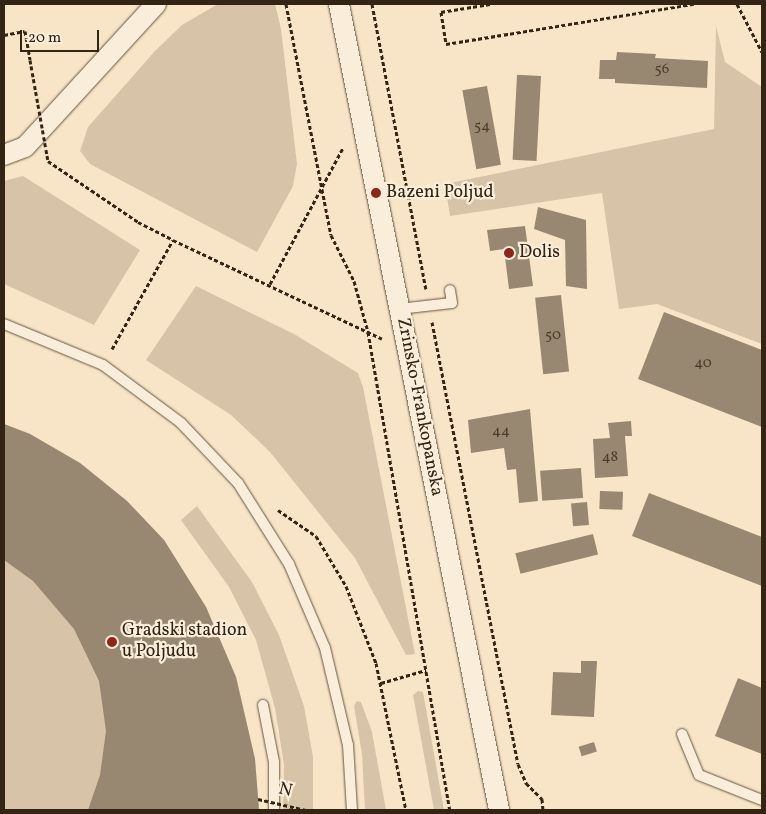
<!DOCTYPE html>
<style>
body{margin:0}
#map{position:relative;width:766px;height:814px;overflow:hidden;background:#f8e5c7;font-family:Vollkorn,serif}
div>[style]{position:absolute}
[style*='--x']{left:calc(var(--x)*1px);top:calc(var(--y)*1px);width:calc(var(--w)*1px);rotate:calc(var(--a)*1deg)}
.green>*{inset:0;background:#d7c4a8}
.building>*{inset:0;background:#998871;transform-origin:0 0}
.path>*{height:3px;margin-top:-1.5px;transform-origin:0;background:repeating-linear-gradient(90deg,#332413 0 4px,transparent 0 6.5px)}
.roads{filter:drop-shadow(0 0 1px #645440) drop-shadow(0 0 1px #645440)}
.service>*{height:10px;margin:-5px;padding:0 5px;transform-origin:5px;border-radius:5px;background:#faeedb}
.minor>*{height:20px;margin:-10px;padding:0 10px;transform-origin:10px;border-radius:10px;background:#faeedb}
.path-bridge>*{height:3px;margin-top:-1.5px;transform-origin:0;background:repeating-linear-gradient(90deg,#332413 0 4px,transparent 0 6.5px)}
.dots>*{width:14px;height:14px;translate:-50% -50%;box-sizing:border-box;border:2px solid #faeedb;border-radius:50%}
span{translate:-50% -50%;white-space:nowrap;text-align:center;line-height:1.15;-webkit-text-stroke:4.5px #faeedb;paint-order:stroke}
.number-label{font-size:15px;color:#4c3d2a}
.number-label span{-webkit-text-stroke-width:0}
.poi-label{font-size:18px;color:#332413}
.left{translate:0 -50%;text-align:left}
.street-label{font-size:18px;color:#332413}
.frame{position:absolute;inset:0;border:5px solid #332413;pointer-events:none}
.scale{position:absolute;left:20px;top:30px;width:79px;height:22px;box-sizing:border-box;border:2px solid #332413;border-top:0;padding-left:6px;font-size:15px;line-height:18px;white-space:nowrap;color:#332413;-webkit-text-stroke:4px #faeedb;paint-order:stroke}
</style>
<div id="map">
<div class="green">
<div style="clip-path:polygon(218px 4px,275px 4px,281px 29px,297px 164px,293px 186px,257px 252px,90px 164px,80px 151px,88px 127px,155px 51px,182px 25px)"></div>
<div style="clip-path:polygon(716px 26px,725px 62px,762px 87px,762px 344px,657px 304px,619px 309px,602px 193px,450px 216px,445px 184px,714px 129px)"></div>
<div style="clip-path:polygon(23px 176px,140px 250px,94px 325px,4px 284px,4px 181px)"></div>
<div style="clip-path:polygon(196px 286px,294px 334px,358px 373px,363px 387px,415px 654px,406px 655px,355px 558px,270px 452px,231px 415px,146px 360px)"></div>
<div style="clip-path:polygon(4px 424px,30px 434px,80px 463px,127px 501px,164px 540px,206px 607px,236px 677px,255px 759px,259px 810px,4px 810px)"></div>
<div style="clip-path:polygon(197px 506px,252px 582px,279px 635px,304px 706px,313px 757px,313px 810px,283px 810px,284px 765px,275px 708px,256px 640px,229px 587px,181px 520px)"></div>
<div style="clip-path:polygon(418px 691px,423px 692px,444px 810px,434px 810px,413px 695px)"></div>
<div style="clip-path:polygon(357px 701px,361px 702px,372px 732px,386px 810px,365px 810px,362px 754px,354px 706px)"></div>
</div>
<div class="building">
<div style="clip-path:polygon(617px 52px,656px 54px,655px 58px,708px 61px,707px 88px,615px 83px,615px 79px,599px 79px,600px 60px,616px 60px)"></div>
<div style="left:541px;top:76px;width:85px;height:24px;rotate:93deg"></div>
<div style="left:487px;top:86px;width:80px;height:25px;rotate:80deg"></div>
<div style="clip-path:polygon(538px 207px,586px 220px,587px 289px,566px 286px,565px 240px,534px 229px)"></div>
<div style="clip-path:polygon(525px 226px,533px 286px,509px 289px,504px 249px,490px 251px,487px 230px)"></div>
<div style="left:561px;top:295px;width:77px;height:26px;rotate:84deg"></div>
<div style="clip-path:polygon(664px 312px,762px 350px,762px 427px,638px 379px)"></div>
<div style="clip-path:polygon(530px 409px,538px 501px,519px 503px,516px 469px,507px 470px,504px 448px,471px 453px,468px 420px)"></div>
<div style="clip-path:polygon(631px 421px,632px 436px,625px 436px,628px 476px,595px 478px,593px 439px,610px 438px,608px 423px)"></div>
<div style="clip-path:polygon(4px 424px,30px 434px,80px 463px,127px 501px,164px 540px,206px 607px,236px 677px,255px 759px,259px 810px,88px 810px,100px 775px,106px 731px,99px 681px,74px 629px,33px 581px,4px 560px)"></div>
<div style="left:581px;top:468px;width:30px;height:41px;rotate:86deg"></div>
<div style="left:600px;top:491px;width:23px;height:18px;rotate:2deg"></div>
<div style="clip-path:polygon(649px 493px,762px 537px,762px 586px,632px 536px)"></div>
<div style="left:587px;top:502px;width:23px;height:16px;rotate:85deg"></div>
<div style="left:593px;top:534px;width:21px;height:80px;rotate:76deg"></div>
<div style="clip-path:polygon(581px 661px,597px 661px,594px 717px,551px 715px,553px 672px,581px 673px)"></div>
<div style="clip-path:polygon(738px 678px,762px 688px,762px 754px,715px 736px)"></div>
<div style="left:594px;top:742px;width:10px;height:16px;rotate:73deg"></div>
</div>
<div class="path">
<div style="--x:286;--y:4;--w:235;--a:79"></div>
<div style="--x:331;--y:235;--w:51;--a:63.4"></div>
<div style="--x:354;--y:281;--w:53;--a:74.6"></div>
<div style="--x:368;--y:332;--w:485;--a:80.3"></div>
<div style="--x:372;--y:4;--w:290;--a:79.3"></div>
<div style="--x:490;--y:4;--w:50;--a:170.7"></div>
<div style="--x:441;--y:12;--w:32;--a:81"></div>
<div style="--x:446;--y:44;--w:251;--a:-9.2"></div>
<div style="--x:737;--y:4;--w:54;--a:62.5"></div>
<div style="--x:4;--y:35;--w:21;--a:-11"></div>
<div style="--x:25;--y:31;--w:29;--a:80"></div>
<div style="--x:48;--y:161;--w:109;--a:34.1"></div>
<div style="--x:138;--y:222;--w:39;--a:27"></div>
<div style="--x:270;--y:284;--w:154;--a:-61.8"></div>
<div style="--x:432;--y:322;--w:450;--a:79"></div>
<div style="--x:518;--y:764;--w:21;--a:67"></div>
<div style="--x:526;--y:783;--w:23;--a:45"></div>
<div style="--x:542;--y:799;--w:11;--a:85"></div>
<div style="--x:112;--y:349;--w:125;--a:-60.8"></div>
<div style="--x:173;--y:240;--w:231;--a:25.3"></div>
<div style="--x:278;--y:510;--w:46;--a:34.4"></div>
<div style="--x:316;--y:536;--w:58;--a:59"></div>
<div style="--x:346;--y:586;--w:83;--a:68.7"></div>
<div style="--x:376;--y:663;--w:150;--a:78.5"></div>
<div style="--x:381;--y:683;--w:47;--a:-16.1"></div>
</div>
<div class="roads">
<div class="service">
<div style="--x:399;--y:309;--w:53;--a:-6.5"></div>
<div style="--x:452;--y:303;--w:13;--a:-99"></div>
<div style="--x:4;--y:324;--w:107;--a:22.5"></div>
<div style="--x:103;--y:365;--w:97;--a:36.6"></div>
<div style="--x:181;--y:423;--w:83;--a:46.5"></div>
<div style="--x:238;--y:483;--w:96;--a:57.8"></div>
<div style="--x:289;--y:564;--w:91;--a:66.8"></div>
<div style="--x:325;--y:648;--w:100;--a:76.7"></div>
<div style="--x:348;--y:745;--w:65;--a:86.5"></div>
<div style="--x:263;--y:705;--w:58;--a:79.1"></div>
<div style="--x:274;--y:762;--w:48;--a:90"></div>
<div style="--x:682;--y:734;--w:44;--a:67.5"></div>
<div style="--x:699;--y:775;--w:68;--a:21.6"></div>
</div>
<div class="minor">
<div style="--x:339;--y:4;--w:822;--a:78.77"></div>
<div style="--x:4;--y:155;--w:22;--a:-21"></div>
<div style="--x:25;--y:147;--w:194;--a:-47.5"></div>
</div>
</div>
<div class="path-bridge">
<div style="--x:30;--y:60;--w:103;--a:79.9"></div>
<div style="--x:258;--y:799;--w:49;--a:12.9"></div>
</div>
<div class="dots">
<div style="left:376px;top:193px;background:#8f2418"></div>
<div style="left:509px;top:253px;background:#8f2418"></div>
<div style="left:112px;top:642px;background:#8f2418"></div>
</div>
<div class="number-label">
<span style="left:662px;top:70px">56</span>
<span style="left:482px;top:127px">54</span>
<span style="left:553px;top:336px">50</span>
<span style="left:703px;top:364px">40</span>
<span style="left:501px;top:432px">44</span>
<span style="left:610px;top:458px">48</span>
</div>
<div class="poi-label">
<span class="left" style="left:386px;top:193px">Bazeni Poljud</span>
<span class="left" style="left:519px;top:253px">Dolis</span>
<span class="left" style="left:122px;top:642px">Gradski stadion<br>u Poljudu</span>
</div>
<div class="street-label">
<span style="left:419px;top:407px;rotate:79deg">Zrinsko-Frankopanska</span>
<span style="left:285px;top:791px;rotate:14deg">N</span>
</div>
<div class="frame"></div>
<div class="scale">20 m</div>
</div>
